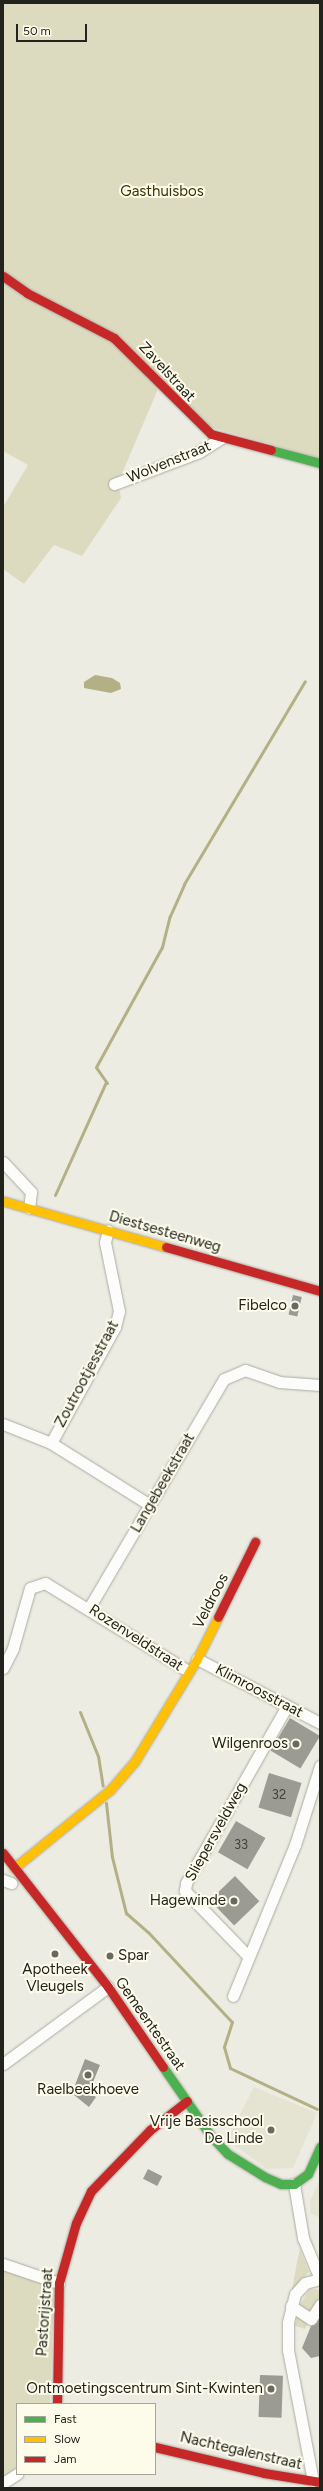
<!DOCTYPE html>
<style>
body{margin:0}
#map{position:relative;width:323px;height:2491px;overflow:hidden;background:#ecece2;font-family:Figtree,sans-serif}
div>[style]{position:absolute}
[style*='--x']{left:calc(var(--x)*1px);top:calc(var(--y)*1px);width:calc(var(--w)*1px);rotate:calc(var(--a)*1deg)}
.built>*{inset:0;background:#e5e4d2}
.green>*{inset:0;background:#dddbbf}
.water>*{inset:0;background:#b3b086}
.stream>*{height:3px;margin:-1.5px;padding:0 1.5px;transform-origin:1.5px;border-radius:1.5px;background:#b3b086}
.building>*{inset:0;background:#9b9b93;transform-origin:0 0}
.roads{filter:drop-shadow(0 0 1px #ababa4) drop-shadow(0 0 1px #ababa4)}
.street>*{height:11px;margin:-5.5px;padding:0 5.5px;transform-origin:5.5px;border-radius:5.5px;background:#fcfcfb}
.fast>*{height:9px;margin:-4.5px;padding:0 4.5px;transform-origin:4.5px;border-radius:4.5px;background:#4caf50}
.slow>*{height:9px;margin:-4.5px;padding:0 4.5px;transform-origin:4.5px;border-radius:4.5px;background:#ffc107}
.jam>*{height:9px;margin:-4.5px;padding:0 4.5px;transform-origin:4.5px;border-radius:4.5px;background:#c62828}
.dots>*{width:11px;height:11px;translate:-50% -50%;box-sizing:border-box;border:2px solid #fdfceb;border-radius:50%}
span{translate:-50% -50%;white-space:nowrap;text-align:center;line-height:1.15;-webkit-text-stroke:4px #fdfceb;paint-order:stroke}
.number-label{font-size:13px;color:#41413a}
.number-label span{-webkit-text-stroke-width:0}
.park-label{font-size:15px;color:#393406}
.street-label{font-size:15px;color:#23231d}
.poi-label{font-size:15px;color:#23231d}
.right{translate:-100% -50%;text-align:right}
.left{translate:0 -50%;text-align:left}
.frame{position:absolute;inset:0;border:4px solid #23231d;pointer-events:none}
.legend{position:absolute;left:16px;top:2403px;width:140px;height:72px;box-sizing:border-box;background:#fdfceb;border:1px solid #a6a599;margin:0;padding:5px 7px;list-style:none;font-size:12px;color:#23231d}
.legend li{display:flex;align-items:center;gap:8px;height:20px}
.legend b{width:20px;border:1px solid #a6a599}
.scale{position:absolute;left:16px;top:24px;width:71px;height:18px;box-sizing:border-box;border:2px solid #23231d;border-top:0;padding-left:5px;font-size:12px;line-height:14px;white-space:nowrap;color:#23231d;-webkit-text-stroke:3px #fdfceb;paint-order:stroke}
</style>
<div id="map">
<div class="built">
<div style="clip-path:polygon(254px 2087px,317px 2113px,293px 2168px,267px 2169px,227px 2140px)"></div>
<div style="clip-path:polygon(320px 2180px,320px 2218px,310px 2213px,310px 2201px)"></div>
</div>
<div class="green">
<div style="clip-path:polygon(3px 3px,320px 3px,320px 458px,207px 426px,161px 382px,118px 483px,121px 498px,82px 556px,54px 545px,24px 584px,3px 569px,3px 507px,28px 465px,3px 451px)"></div>
<div style="clip-path:polygon(300px 2249px,309px 2272px,292px 2290px,297px 2262px)"></div>
<div style="clip-path:polygon(3px 2267px,54px 2286px,50px 2404px,17px 2404px,17px 2470px,3px 2478px)"></div>
<div style="clip-path:polygon(315px 2289px,320px 2290px,320px 2298px,305px 2329px,295px 2326px,301px 2303px,309px 2290px)"></div>
</div>
<div class="water">
<div style="clip-path:polygon(95px 675px,112px 678px,120px 683px,121px 689px,111px 693px,84px 688px,84px 682px)"></div>
</div>
<div class="stream">
<div style="--x:107;--y:1083;--w:19;--a:-125"></div>
<div style="--x:96;--y:1067;--w:137;--a:-61.2"></div>
<div style="--x:162;--y:947;--w:32;--a:-76"></div>
<div style="--x:170;--y:916;--w:35;--a:-66"></div>
<div style="--x:184;--y:884;--w:236;--a:-59.2"></div>
<div style="--x:55;--y:1195;--w:124;--a:-65.7"></div>
<div style="--x:80;--y:1712;--w:48;--a:67.8"></div>
<div style="--x:98;--y:1756;--w:30;--a:81"></div>
<div style="--x:106;--y:1803;--w:54;--a:83.7"></div>
<div style="--x:112;--y:1857;--w:58;--a:76"></div>
<div style="--x:126;--y:1913;--w:29;--a:41"></div>
<div style="--x:148;--y:1932;--w:123;--a:47"></div>
<div style="--x:232;--y:2022;--w:26;--a:108"></div>
<div style="--x:224;--y:2047;--w:22;--a:74"></div>
<div style="--x:230;--y:2068;--w:96;--a:25.2"></div>
</div>
<div class="building">
<div style="left:293px;top:1295px;width:9px;height:20px;rotate:13deg"></div>
<div style="left:290px;top:1718px;width:35px;height:38px;rotate:31deg"></div>
<div style="left:269px;top:1773px;width:34px;height:36px;rotate:17deg"></div>
<div style="left:236px;top:1821px;width:34px;height:36px;rotate:30deg"></div>
<div style="left:235px;top:1876px;width:35px;height:35px;rotate:46deg"></div>
<div style="clip-path:polygon(85px 2059px,100px 2065px,89px 2092px,96px 2097px,89px 2107px,74px 2095px,80px 2087px,75px 2085px)"></div>
<div style="left:148px;top:2169px;width:16px;height:11px;rotate:27deg"></div>
<div style="clip-path:polygon(320px 2318px,320px 2356px,311px 2358px,302px 2348px,311px 2326px)"></div>
<div style="left:260px;top:2375px;width:23px;height:42px;rotate:2deg"></div>
</div>
<div class="roads">
<div class="street">
<div style="--x:114;--y:484;--w:91;--a:-20.6"></div>
<div style="--x:199;--y:452;--w:26;--a:-32"></div>
<div style="--x:3;--y:1162;--w:41;--a:47"></div>
<div style="--x:31;--y:1192;--w:16;--a:97"></div>
<div style="--x:3;--y:1424;--w:52;--a:21.6"></div>
<div style="--x:51;--y:1443;--w:117;--a:32.1"></div>
<div style="--x:51;--y:1443;--w:132;--a:-61.1"></div>
<div style="--x:115;--y:1327;--w:16;--a:-76"></div>
<div style="--x:119;--y:1311;--w:70;--a:-101.5"></div>
<div style="--x:105;--y:1242;--w:12;--a:-76"></div>
<div style="--x:89;--y:1608;--w:266;--a:-59.5"></div>
<div style="--x:224;--y:1379;--w:23;--a:-23"></div>
<div style="--x:245;--y:1370;--w:36;--a:19"></div>
<div style="--x:279;--y:1382;--w:41;--a:4.2"></div>
<div style="--x:197;--y:1659;--w:139;--a:27.5"></div>
<div style="--x:3;--y:1668;--w:22;--a:-63"></div>
<div style="--x:13;--y:1648;--w:62;--a:-74.2"></div>
<div style="--x:30;--y:1588;--w:16;--a:-18"></div>
<div style="--x:45;--y:1583;--w:168;--a:31.6"></div>
<div style="--x:3;--y:1880;--w:9;--a:21"></div>
<div style="--x:248;--y:1956;--w:91;--a:-134.1"></div>
<div style="--x:185;--y:1891;--w:8;--a:-83"></div>
<div style="--x:186;--y:1883;--w:204;--a:-60.3"></div>
<div style="--x:233;--y:1996;--w:163;--a:-67.7"></div>
<div style="--x:295;--y:1845;--w:83;--a:-72.4"></div>
<div style="--x:3;--y:2064;--w:130;--a:-36.3"></div>
<div style="--x:294;--y:2184;--w:55;--a:80.5"></div>
<div style="--x:303;--y:2238;--w:44;--a:67.5"></div>
<div style="--x:320;--y:2279;--w:16;--a:165"></div>
<div style="--x:305;--y:2283;--w:15;--a:132"></div>
<div style="--x:295;--y:2294;--w:30;--a:104"></div>
<div style="--x:288;--y:2323;--w:27;--a:90"></div>
<div style="--x:288;--y:2350;--w:133;--a:79.2"></div>
<div style="--x:3;--y:2264;--w:59;--a:18.7"></div>
<div style="--x:291;--y:2306;--w:24;--a:33"></div>
<div style="--x:311;--y:2319;--w:17;--a:-57"></div>
<div style="--x:3;--y:2483;--w:17;--a:-33"></div>
</div>
<div class="fast">
<div style="--x:271;--y:450;--w:51;--a:14.9"></div>
<div style="--x:163;--y:2067;--w:83;--a:55.3"></div>
<div style="--x:210;--y:2135;--w:26;--a:47"></div>
<div style="--x:228;--y:2154;--w:44;--a:31.9"></div>
<div style="--x:265;--y:2177;--w:17;--a:24"></div>
<div style="--x:281;--y:2184;--w:13;--a:0"></div>
<div style="--x:294;--y:2184;--w:17;--a:-36"></div>
<div style="--x:308;--y:2174;--w:30;--a:-66"></div>
</div>
<div class="slow">
<div style="--x:3;--y:1201;--w:169;--a:15.8"></div>
<div style="--x:14;--y:1868;--w:124;--a:-39.1"></div>
<div style="--x:110;--y:1790;--w:38;--a:-49"></div>
<div style="--x:135;--y:1761;--w:119;--a:-58.7"></div>
<div style="--x:197;--y:1659;--w:47;--a:-63.4"></div>
</div>
<div class="jam">
<div style="--x:3;--y:276;--w:29;--a:35"></div>
<div style="--x:27;--y:293;--w:98;--a:27.3"></div>
<div style="--x:114;--y:338;--w:136;--a:44.7"></div>
<div style="--x:211;--y:434;--w:62;--a:14.9"></div>
<div style="--x:166;--y:1247;--w:160;--a:15.9"></div>
<div style="--x:218;--y:1617;--w:84;--a:-63.7"></div>
<div style="--x:3;--y:1853;--w:170;--a:51.9"></div>
<div style="--x:108;--y:1987;--w:97;--a:55.5"></div>
<div style="--x:57;--y:2404;--w:121;--a:-89.1"></div>
<div style="--x:59;--y:2283;--w:62;--a:-74.2"></div>
<div style="--x:76;--y:2223;--w:35;--a:-65"></div>
<div style="--x:91;--y:2191;--w:85;--a:-46"></div>
<div style="--x:150;--y:2130;--w:47;--a:-38.1"></div>
<div style="--x:155;--y:2447;--w:112;--a:13.4"></div>
<div style="--x:264;--y:2473;--w:57;--a:9.1"></div>
</div>
</div>
<div class="dots">
<div style="left:295px;top:1306px;background:#696962"></div>
<div style="left:296px;top:1744px;background:#696962"></div>
<div style="left:234px;top:1901px;background:#696962"></div>
<div style="left:55px;top:1954px;background:#696962"></div>
<div style="left:110px;top:1956px;background:#696962"></div>
<div style="left:88px;top:2075px;background:#696962"></div>
<div style="left:271px;top:2130px;background:#696962"></div>
<div style="left:271px;top:2389px;background:#696962"></div>
</div>
<div class="number-label">
<span style="left:279px;top:1795px">32</span>
<span style="left:241px;top:1845px">33</span>
</div>
<div class="park-label">
<span style="left:162px;top:192px">Gasthuisbos</span>
</div>
<div class="street-label">
<span style="left:167px;top:372px;rotate:47deg">Zavelstraat</span>
<span style="left:169px;top:462px;rotate:-22deg">Wolvenstraat</span>
<span style="left:165px;top:1232px;rotate:16deg">Diestsesteenweg</span>
<span style="left:87px;top:1374px;rotate:-62deg">Zoutrootjesstraat</span>
<span style="left:163px;top:1483px;rotate:-60deg">Langebeekstraat</span>
<span style="left:211px;top:1601px;rotate:-63deg">Veldroos</span>
<span style="left:136px;top:1638px;rotate:33deg">Rozenveldstraat</span>
<span style="left:259px;top:1691px;rotate:28deg">Klimroosstraat</span>
<span style="left:216px;top:1832px;rotate:-61deg">Sliepersveldweg</span>
<span style="left:150px;top:2024px;rotate:55deg">Gemeentestraat</span>
<span style="left:45px;top:2312px;rotate:-86deg">Pastorijstraat</span>
<span style="left:241px;top:2451px;rotate:13deg">Nachtegalenstraat</span>
</div>
<div class="poi-label">
<span class="right" style="left:287px;top:1306px">Fibelco</span>
<span class="right" style="left:288px;top:1744px">Wilgenroos</span>
<span class="right" style="left:226px;top:1901px">Hagewinde</span>
<span class="left" style="left:118px;top:1956px">Spar</span>
<span style="left:55px;top:1978px">Apotheek<br>Vleugels</span>
<span style="left:88px;top:2090px">Raelbeekhoeve</span>
<span class="right" style="left:263px;top:2130px">Vrije Basisschool<br>De Linde</span>
<span class="right" style="left:263px;top:2389px">Ontmoetingscentrum Sint-Kwinten</span>
</div>
<div class="frame"></div>
<ul class="legend">
<li><b style="height:5px;background:#4caf50"></b>Fast</li>
<li><b style="height:5px;background:#ffc107"></b>Slow</li>
<li><b style="height:5px;background:#c62828"></b>Jam</li>
</ul>
<div class="scale">50 m</div>
</div>
